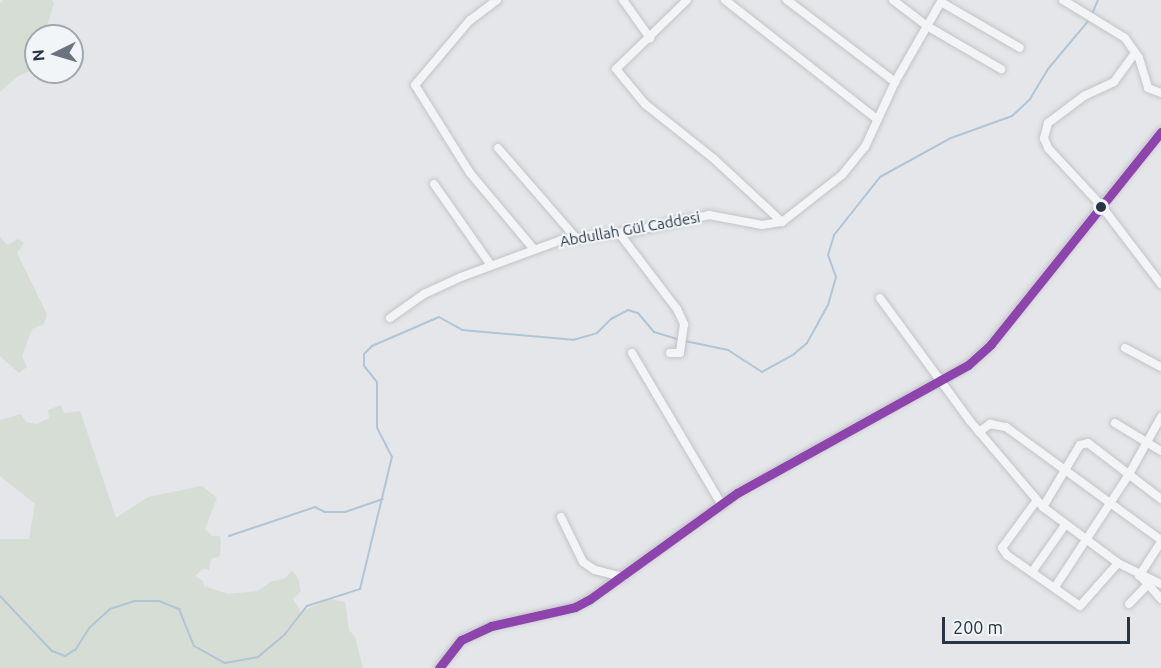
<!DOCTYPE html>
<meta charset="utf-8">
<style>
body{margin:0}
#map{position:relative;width:1161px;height:668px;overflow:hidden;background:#e4e6e9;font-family:Ubuntu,sans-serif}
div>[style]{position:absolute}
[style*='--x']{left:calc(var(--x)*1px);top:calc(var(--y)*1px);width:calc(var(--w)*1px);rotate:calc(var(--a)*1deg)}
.green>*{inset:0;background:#d5ddd4}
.stream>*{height:2px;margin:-1px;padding:0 1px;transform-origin:1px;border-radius:1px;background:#b0c5d5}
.roads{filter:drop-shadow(0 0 2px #c2c4c7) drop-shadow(0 0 2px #c2c4c7)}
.minor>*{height:8px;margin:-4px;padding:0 4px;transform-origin:4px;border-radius:4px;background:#f3f4f6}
.bus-1>*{height:9px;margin:-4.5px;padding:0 4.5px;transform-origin:4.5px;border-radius:4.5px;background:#8e44ad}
.dots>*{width:16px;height:16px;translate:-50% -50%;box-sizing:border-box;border:3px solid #f1f5f8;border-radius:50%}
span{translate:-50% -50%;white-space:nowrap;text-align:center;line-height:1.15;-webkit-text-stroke:4.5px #f1f5f8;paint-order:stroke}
.street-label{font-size:15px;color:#283544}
.north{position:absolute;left:24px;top:24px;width:60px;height:60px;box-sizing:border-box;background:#f1f5f8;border:2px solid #a1a8b0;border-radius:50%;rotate:265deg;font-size:16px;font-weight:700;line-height:24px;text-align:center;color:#283544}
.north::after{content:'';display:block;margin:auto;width:21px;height:27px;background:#6a737e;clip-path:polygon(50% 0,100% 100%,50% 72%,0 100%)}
.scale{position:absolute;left:942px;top:617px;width:188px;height:27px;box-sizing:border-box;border:3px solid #283544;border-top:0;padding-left:8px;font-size:18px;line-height:21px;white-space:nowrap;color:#283544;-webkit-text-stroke:4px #f1f5f8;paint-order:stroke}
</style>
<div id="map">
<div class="green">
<div style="clip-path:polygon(3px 0,52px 0,54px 3px,44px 36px,36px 36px,36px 69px,18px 76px,0 92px,0 3px)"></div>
<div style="clip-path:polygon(0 237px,7px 245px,18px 239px,24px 243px,17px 253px,47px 314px,44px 324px,32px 329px,22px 356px,27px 367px,19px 373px,0 356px)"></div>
<div style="clip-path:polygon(61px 405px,64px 413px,80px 411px,116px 518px,148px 497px,202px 486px,217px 498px,205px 529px,212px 536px,220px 536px,221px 542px,220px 556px,211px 559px,209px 570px,203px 569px,195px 576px,203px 581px,204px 586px,228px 594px,258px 591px,272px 581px,284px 579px,292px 571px,298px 578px,301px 591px,293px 599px,301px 612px,330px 599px,345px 602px,349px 630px,355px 637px,363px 668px,0 668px,0 539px,29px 539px,35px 504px,0 476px,0 420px,21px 414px,26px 422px,37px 424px,49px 418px,48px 410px)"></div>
</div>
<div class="stream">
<div style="--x:1092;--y:14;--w:15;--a:-67"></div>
<div style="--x:685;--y:341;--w:44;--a:11.8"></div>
<div style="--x:728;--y:350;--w:40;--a:32.9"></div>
<div style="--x:762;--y:372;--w:37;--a:-29"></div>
<div style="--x:794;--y:354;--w:17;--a:-40"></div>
<div style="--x:807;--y:343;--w:43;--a:-61.1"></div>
<div style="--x:828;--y:305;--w:29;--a:-74"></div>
<div style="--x:836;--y:277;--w:23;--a:-110"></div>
<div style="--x:828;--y:255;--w:21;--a:-73"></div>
<div style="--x:834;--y:235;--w:74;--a:-51.6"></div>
<div style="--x:880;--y:177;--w:81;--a:-28.8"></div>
<div style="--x:951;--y:138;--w:65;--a:-19.8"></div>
<div style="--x:1012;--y:116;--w:25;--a:-43"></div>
<div style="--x:1030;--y:99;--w:35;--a:-59"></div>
<div style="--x:1048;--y:69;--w:65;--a:-50"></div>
<div style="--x:229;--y:536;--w:91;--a:-18.6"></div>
<div style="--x:315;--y:507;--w:11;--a:27"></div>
<div style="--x:325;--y:512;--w:20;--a:0"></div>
<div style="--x:345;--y:512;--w:40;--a:-18.9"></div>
<div style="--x:0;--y:596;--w:76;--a:46.6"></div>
<div style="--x:52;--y:651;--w:14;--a:21"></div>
<div style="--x:65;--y:656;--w:13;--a:-32"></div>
<div style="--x:76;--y:649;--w:25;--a:-58"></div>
<div style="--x:89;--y:628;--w:28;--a:-42"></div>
<div style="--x:110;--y:609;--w:25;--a:-18"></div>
<div style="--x:134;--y:601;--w:25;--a:0"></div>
<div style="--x:159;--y:601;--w:22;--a:22"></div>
<div style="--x:179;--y:609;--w:40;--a:68"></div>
<div style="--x:194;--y:646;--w:35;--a:29"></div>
<div style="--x:225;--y:663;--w:34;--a:-10"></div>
<div style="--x:258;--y:657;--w:35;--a:-40"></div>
<div style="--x:285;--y:634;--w:36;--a:-52"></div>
<div style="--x:307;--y:606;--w:56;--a:-17.8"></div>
<div style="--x:360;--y:589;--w:136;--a:-76.4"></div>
<div style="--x:392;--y:457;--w:33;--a:-117"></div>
<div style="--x:377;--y:428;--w:46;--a:-90"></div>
<div style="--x:377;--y:382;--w:21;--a:-129"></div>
<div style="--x:364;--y:366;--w:12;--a:-90"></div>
<div style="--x:364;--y:354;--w:11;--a:-45"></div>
<div style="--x:372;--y:346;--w:73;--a:-23.4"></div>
<div style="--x:439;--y:317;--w:26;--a:29"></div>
<div style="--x:462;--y:330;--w:111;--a:5.1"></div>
<div style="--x:573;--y:340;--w:25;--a:-16"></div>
<div style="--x:597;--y:333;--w:20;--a:-45"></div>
<div style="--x:611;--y:319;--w:19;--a:-28"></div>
<div style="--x:628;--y:310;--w:10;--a:17"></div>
<div style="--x:638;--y:313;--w:25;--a:50"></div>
<div style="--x:654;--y:332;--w:27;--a:17"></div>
</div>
<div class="roads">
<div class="minor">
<div style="--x:497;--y:0;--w:34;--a:143"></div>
<div style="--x:470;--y:20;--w:85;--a:130.2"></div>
<div style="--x:415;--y:85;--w:104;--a:58"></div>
<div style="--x:470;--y:173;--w:98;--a:50"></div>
<div style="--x:623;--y:0;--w:47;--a:54.6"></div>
<div style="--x:687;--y:0;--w:99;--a:135.8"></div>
<div style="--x:616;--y:69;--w:45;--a:50.4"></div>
<div style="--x:645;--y:104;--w:87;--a:38.5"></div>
<div style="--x:713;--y:158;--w:94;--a:42.8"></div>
<div style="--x:725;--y:0;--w:193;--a:38.1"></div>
<div style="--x:787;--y:0;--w:136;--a:37.2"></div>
<div style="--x:893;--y:0;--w:43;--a:37.4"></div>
<div style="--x:927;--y:26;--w:86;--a:30.2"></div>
<div style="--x:1063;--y:0;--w:73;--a:31.5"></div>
<div style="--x:1125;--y:38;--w:24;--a:55"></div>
<div style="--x:1139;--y:58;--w:31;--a:73"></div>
<div style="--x:1148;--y:88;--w:14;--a:21"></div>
<div style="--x:941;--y:2;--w:91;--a:30.2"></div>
<div style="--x:1135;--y:53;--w:36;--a:126"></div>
<div style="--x:1114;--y:82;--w:33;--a:155"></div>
<div style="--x:1084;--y:96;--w:45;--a:143.1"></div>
<div style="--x:1048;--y:123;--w:16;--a:105"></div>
<div style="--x:1044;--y:138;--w:11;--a:68"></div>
<div style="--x:1048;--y:148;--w:76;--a:47.1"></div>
<div style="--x:1100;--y:204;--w:101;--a:52.7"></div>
<div style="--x:498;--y:148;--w:119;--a:49.1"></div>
<div style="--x:434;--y:184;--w:98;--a:55"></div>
<div style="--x:619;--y:233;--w:96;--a:52.7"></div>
<div style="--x:677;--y:309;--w:17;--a:65"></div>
<div style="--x:684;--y:324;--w:29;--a:98"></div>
<div style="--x:680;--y:353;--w:10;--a:180"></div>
<div style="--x:880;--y:298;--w:152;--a:53.8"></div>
<div style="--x:970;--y:421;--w:113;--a:49.7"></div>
<div style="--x:1043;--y:507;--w:94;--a:36.7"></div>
<div style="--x:1118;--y:563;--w:48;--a:26"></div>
<div style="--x:390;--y:318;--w:42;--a:-35.2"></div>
<div style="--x:424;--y:294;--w:41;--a:-24.7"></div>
<div style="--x:461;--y:277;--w:107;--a:-20.3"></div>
<div style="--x:561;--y:240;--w:74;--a:-7"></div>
<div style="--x:634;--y:231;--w:77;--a:-12"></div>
<div style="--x:709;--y:215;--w:54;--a:10.7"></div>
<div style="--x:762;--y:225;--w:20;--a:-9"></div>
<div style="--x:782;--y:222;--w:76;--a:-38.1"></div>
<div style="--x:842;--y:175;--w:36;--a:-51"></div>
<div style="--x:865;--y:147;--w:72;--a:-65.2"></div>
<div style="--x:895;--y:82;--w:95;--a:-60.2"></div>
<div style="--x:1125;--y:348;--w:41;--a:27.8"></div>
<div style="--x:632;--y:353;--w:177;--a:59.4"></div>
<div style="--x:1115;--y:423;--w:54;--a:31.3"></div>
<div style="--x:979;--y:432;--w:14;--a:-36"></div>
<div style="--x:990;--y:424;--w:16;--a:11"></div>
<div style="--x:1006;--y:427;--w:192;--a:36.1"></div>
<div style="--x:1037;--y:500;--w:59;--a:126.1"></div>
<div style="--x:1002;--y:548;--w:9;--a:54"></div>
<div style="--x:1007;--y:555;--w:89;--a:34.9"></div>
<div style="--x:1080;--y:606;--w:57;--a:-48.5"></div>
<div style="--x:1043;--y:507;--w:72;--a:-59.2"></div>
<div style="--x:1080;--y:445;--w:8;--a:-14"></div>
<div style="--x:1088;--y:443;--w:92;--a:37.5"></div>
<div style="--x:561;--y:517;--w:50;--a:63.9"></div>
<div style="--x:583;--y:562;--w:14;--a:34"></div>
<div style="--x:595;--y:570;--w:29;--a:14"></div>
<div style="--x:1032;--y:572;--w:57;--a:-54.9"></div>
<div style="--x:1139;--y:576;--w:40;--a:-57.1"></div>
<div style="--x:1148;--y:584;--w:20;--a:49"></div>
<div style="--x:1055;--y:587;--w:133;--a:-56.7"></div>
<div style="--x:1128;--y:476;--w:68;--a:-60.8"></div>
<div style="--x:1129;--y:604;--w:28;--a:-46"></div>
<div style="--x:1148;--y:584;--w:8;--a:-135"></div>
<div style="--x:439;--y:668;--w:36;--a:-52"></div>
<div style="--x:461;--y:640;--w:33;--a:-25"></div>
<div style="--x:491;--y:626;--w:86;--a:-12.7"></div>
<div style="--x:575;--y:607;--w:17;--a:-28"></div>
<div style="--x:590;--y:599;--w:181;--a:-35.8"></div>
<div style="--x:737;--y:493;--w:264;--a:-29"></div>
<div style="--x:968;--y:365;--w:31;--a:-42"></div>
<div style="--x:991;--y:344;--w:272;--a:-51.3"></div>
</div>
</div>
<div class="bus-1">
<div style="--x:439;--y:668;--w:36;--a:-52"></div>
<div style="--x:461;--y:640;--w:33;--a:-25"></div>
<div style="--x:491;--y:626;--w:86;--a:-12.7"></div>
<div style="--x:575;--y:607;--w:17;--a:-28"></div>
<div style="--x:590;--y:599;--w:181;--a:-35.8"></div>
<div style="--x:737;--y:493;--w:264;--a:-29"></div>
<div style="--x:968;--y:365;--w:31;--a:-42"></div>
<div style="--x:991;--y:344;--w:272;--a:-51.3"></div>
</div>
<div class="dots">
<div style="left:1101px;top:207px;background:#283544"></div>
</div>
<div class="street-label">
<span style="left:630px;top:229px;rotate:-10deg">Abdullah Gül Caddesi</span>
</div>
<div class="north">N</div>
<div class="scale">200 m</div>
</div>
